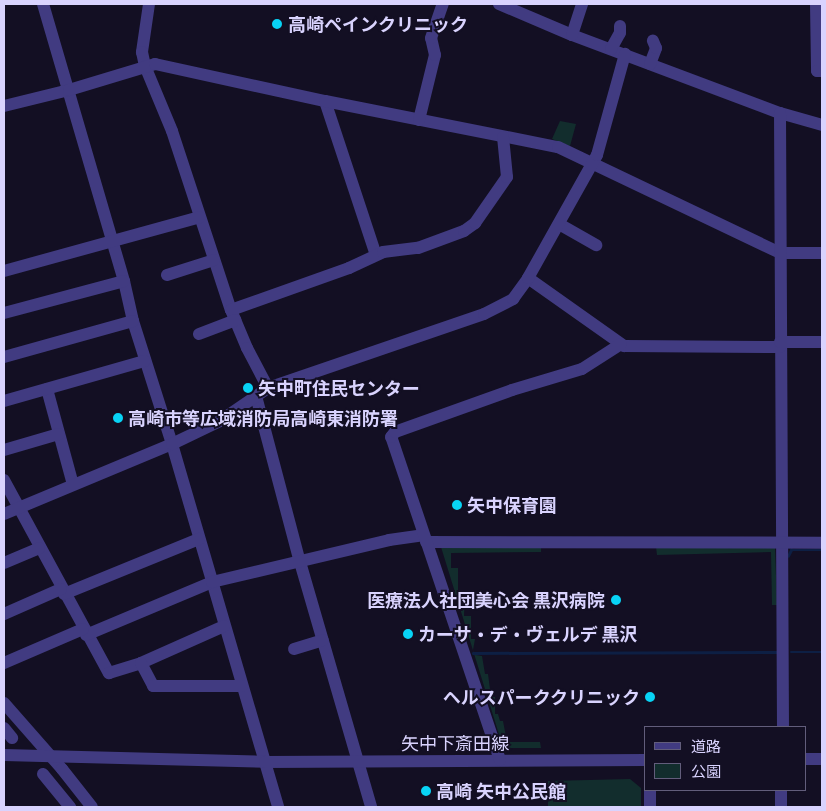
<!DOCTYPE html>
<meta charset="utf-8">
<style>
body{margin:0}
#map{position:relative;width:826px;height:811px;overflow:hidden;background:#130f23;font-family:"Exo 2","Noto Sans JP",sans-serif}
div>[style]{position:absolute}
[style*='--x']{left:calc(var(--x)*1px);top:calc(var(--y)*1px);width:calc(var(--w)*1px);rotate:calc(var(--a)*1deg)}
.green>*{inset:0;background:#122d2d}
.stream>*{height:2.5px;margin:-1.25px;padding:0 1.25px;transform-origin:1.25px;border-radius:1.25px;background:#0d1f44}
.minor>*{height:12px;margin:-6px;padding:0 6px;transform-origin:6px;border-radius:6px;background:#413b81}
.dots>*{width:14px;height:14px;translate:-50% -50%;box-sizing:border-box;border:2px solid #130f23;border-radius:50%}
span{translate:-50% -50%;white-space:nowrap;text-align:center;line-height:1.15;-webkit-text-stroke:4px #130f23;paint-order:stroke}
.poi-label{font-size:18px;color:#d9d3fe;font-weight:700}
.left{translate:0 -50%;text-align:left}
.right{translate:-100% -50%;text-align:right}
.street-label{font-size:18px;color:#d9d3fe}
.frame{position:absolute;inset:0;border:5px solid #d9d3fe;pointer-events:none}
.legend{position:absolute;left:644px;top:726px;width:162px;height:65px;box-sizing:border-box;background:#130f23;border:1px solid #625d7b;margin:0;padding:6px 9px;list-style:none;font-size:15px;color:#d9d3fe}
.legend li{display:flex;align-items:center;gap:10px;height:25px}
.legend b{width:25px;border:1px solid #625d7b}
</style>
<div id="map">
<div class="green">
<div style="clip-path:polygon(560px 121px,576px 124px,570px 146px,552px 139px)"></div>
<div style="clip-path:polygon(441px 547px,541px 547px,541px 552px,451px 553px,451px 568px,458px 568px,458px 592px,465px 593px,464px 616px,471px 616px,471px 639px,475px 639px,473px 650px,475px 655px,482px 656px,485px 674px,488px 674px,491px 697px,495px 697px,495px 714px,498px 714px,500px 721px,503px 721px,507px 742px,540px 742px,541px 748px,508px 748px,502px 744px)"></div>
<div style="clip-path:polygon(656px 547px,775px 547px,777px 605px,772px 605px,771px 552px,657px 555px)"></div>
<div style="clip-path:polygon(630px 779px,641px 788px,641px 807px,548px 807px,548px 781px)"></div>
</div>
<div class="stream">
<div style="--x:788;--y:556;--w:7;--a:-63"></div>
<div style="--x:791;--y:550;--w:31;--a:0"></div>
<div style="--x:791;--y:652;--w:31;--a:0"></div>
<div style="--x:473;--y:653;--w:303;--a:-0.2"></div>
</div>
<div class="minor">
<div style="--x:43;--y:4;--w:289;--a:73.7"></div>
<div style="--x:124;--y:281;--w:41;--a:77.3"></div>
<div style="--x:133;--y:321;--w:129;--a:72.4"></div>
<div style="--x:172;--y:444;--w:378;--a:73.7"></div>
<div style="--x:149;--y:4;--w:49;--a:98.3"></div>
<div style="--x:142;--y:52;--w:14;--a:78"></div>
<div style="--x:145;--y:66;--w:70;--a:67.4"></div>
<div style="--x:172;--y:131;--w:188;--a:71.8"></div>
<div style="--x:231;--y:310;--w:41;--a:67.2"></div>
<div style="--x:247;--y:348;--w:45;--a:62.3"></div>
<div style="--x:499;--y:4;--w:79;--a:23"></div>
<div style="--x:572;--y:35;--w:222;--a:20.6"></div>
<div style="--x:780;--y:113;--w:44;--a:15.9"></div>
<div style="--x:816;--y:4;--w:67;--a:89.1"></div>
<div style="--x:817;--y:71;--w:5;--a:0"></div>
<div style="--x:572;--y:35;--w:33;--a:-72"></div>
<div style="--x:611;--y:49;--w:18;--a:-61"></div>
<div style="--x:620;--y:33;--w:7;--a:-90"></div>
<div style="--x:650;--y:64;--w:17;--a:-69"></div>
<div style="--x:656;--y:48;--w:8;--a:-113"></div>
<div style="--x:325;--y:101;--w:162;--a:71.7"></div>
<div style="--x:4;--y:106;--w:67;--a:-13.8"></div>
<div style="--x:69;--y:90;--w:90;--a:-16.8"></div>
<div style="--x:155;--y:64;--w:174;--a:12.3"></div>
<div style="--x:325;--y:101;--w:237;--a:11.2"></div>
<div style="--x:558;--y:147;--w:246;--a:25.5"></div>
<div style="--x:780;--y:253;--w:42;--a:0"></div>
<div style="--x:780;--y:113;--w:614;--a:89.72"></div>
<div style="--x:419;--y:120;--w:67;--a:-76.2"></div>
<div style="--x:435;--y:55;--w:17;--a:-103"></div>
<div style="--x:431;--y:38;--w:36;--a:-71"></div>
<div style="--x:559;--y:224;--w:43;--a:29.6"></div>
<div style="--x:4;--y:271;--w:203;--a:-15.4"></div>
<div style="--x:167;--y:275;--w:49;--a:-17.7"></div>
<div style="--x:528;--y:278;--w:118;--a:35.3"></div>
<div style="--x:624;--y:346;--w:156;--a:0.4"></div>
<div style="--x:231;--y:310;--w:125;--a:-19.6"></div>
<div style="--x:349;--y:268;--w:38;--a:-25"></div>
<div style="--x:383;--y:252;--w:35;--a:-7"></div>
<div style="--x:418;--y:248;--w:49;--a:-20.3"></div>
<div style="--x:464;--y:231;--w:14;--a:-36"></div>
<div style="--x:475;--y:223;--w:56;--a:-55.2"></div>
<div style="--x:507;--y:177;--w:40;--a:-95.7"></div>
<div style="--x:4;--y:313;--w:124;--a:-14.9"></div>
<div style="--x:199;--y:334;--w:39;--a:-21"></div>
<div style="--x:780;--y:342;--w:42;--a:0"></div>
<div style="--x:4;--y:357;--w:134;--a:-15.6"></div>
<div style="--x:47;--y:389;--w:99;--a:74.8"></div>
<div style="--x:256;--y:396;--w:172;--a:75.2"></div>
<div style="--x:300;--y:562;--w:255;--a:73.8"></div>
<div style="--x:4;--y:401;--w:146;--a:-15.9"></div>
<div style="--x:4;--y:450;--w:57;--a:-16.2"></div>
<div style="--x:4;--y:480;--w:220;--a:61.5"></div>
<div style="--x:109;--y:673;--w:34;--a:-17"></div>
<div style="--x:141;--y:663;--w:91;--a:-24"></div>
<div style="--x:4;--y:514;--w:182;--a:-22.6"></div>
<div style="--x:172;--y:444;--w:53;--a:-25.6"></div>
<div style="--x:220;--y:421;--w:58;--a:-34.5"></div>
<div style="--x:268;--y:388;--w:228;--a:-18.9"></div>
<div style="--x:484;--y:314;--w:33;--a:-27"></div>
<div style="--x:513;--y:299;--w:26;--a:-54"></div>
<div style="--x:528;--y:278;--w:141;--a:-60.7"></div>
<div style="--x:597;--y:155;--w:105;--a:-74.5"></div>
<div style="--x:426;--y:542;--w:396;--a:0.1"></div>
<div style="--x:4;--y:563;--w:38;--a:-23"></div>
<div style="--x:64;--y:594;--w:146;--a:-22.2"></div>
<div style="--x:4;--y:614;--w:62;--a:-23.7"></div>
<div style="--x:86;--y:635;--w:137;--a:-22.8"></div>
<div style="--x:212;--y:582;--w:182;--a:-13.3"></div>
<div style="--x:389;--y:540;--w:34;--a:-8"></div>
<div style="--x:294;--y:649;--w:30;--a:-17"></div>
<div style="--x:4;--y:663;--w:86;--a:-23.3"></div>
<div style="--x:141;--y:663;--w:26;--a:62"></div>
<div style="--x:153;--y:686;--w:89;--a:0"></div>
<div style="--x:4;--y:703;--w:88;--a:48.7"></div>
<div style="--x:62;--y:769;--w:48;--a:51.7"></div>
<div style="--x:4;--y:728;--w:13;--a:51"></div>
<div style="--x:4;--y:755;--w:261;--a:1.5"></div>
<div style="--x:265;--y:762;--w:380;--a:-0.3"></div>
<div style="--x:805;--y:759;--w:17;--a:0"></div>
<div style="--x:500;--y:760;--w:341;--a:-108.6"></div>
<div style="--x:391;--y:437;--w:6;--a:-51"></div>
<div style="--x:395;--y:432;--w:124;--a:-19.7"></div>
<div style="--x:512;--y:390;--w:73;--a:-16.7"></div>
<div style="--x:582;--y:369;--w:46;--a:-32.7"></div>
<div style="--x:43;--y:774;--w:43;--a:50.7"></div>
<div style="--x:650;--y:790;--w:17;--a:90"></div>
<div style="--x:781;--y:807;--w:17;--a:-90"></div>
</div>
<div class="dots">
<div style="left:277px;top:24px;background:#08d3f5"></div>
<div style="left:248px;top:388px;background:#08d3f5"></div>
<div style="left:118px;top:418px;background:#08d3f5"></div>
<div style="left:457px;top:505px;background:#08d3f5"></div>
<div style="left:616px;top:600px;background:#08d3f5"></div>
<div style="left:408px;top:634px;background:#08d3f5"></div>
<div style="left:650px;top:697px;background:#08d3f5"></div>
<div style="left:426px;top:791px;background:#08d3f5"></div>
</div>
<div class="poi-label">
<span class="left" style="left:288px;top:24px">高崎ペインクリニック</span>
<span class="left" style="left:258px;top:388px">矢中町住民センター</span>
<span class="left" style="left:128px;top:418px">高崎市等広域消防局高崎東消防署</span>
<span class="left" style="left:467px;top:505px">矢中保育園</span>
<span class="right" style="left:605px;top:600px">医療法人社団美心会 黒沢病院</span>
<span class="left" style="left:418px;top:634px">カーサ・デ・ヴェルデ 黒沢</span>
<span class="right" style="left:640px;top:697px">ヘルスパーククリニック</span>
<span class="left" style="left:436px;top:791px">高崎 矢中公民館</span>
</div>
<div class="street-label">
<span style="left:455px;top:743px">矢中下斎田線</span>
</div>
<div class="frame"></div>
<ul class="legend">
<li><b style="height:6px;background:#413b81"></b>道路</li>
<li><b style="height:14px;background:#122d2d"></b>公園</li>
</ul>
</div>
